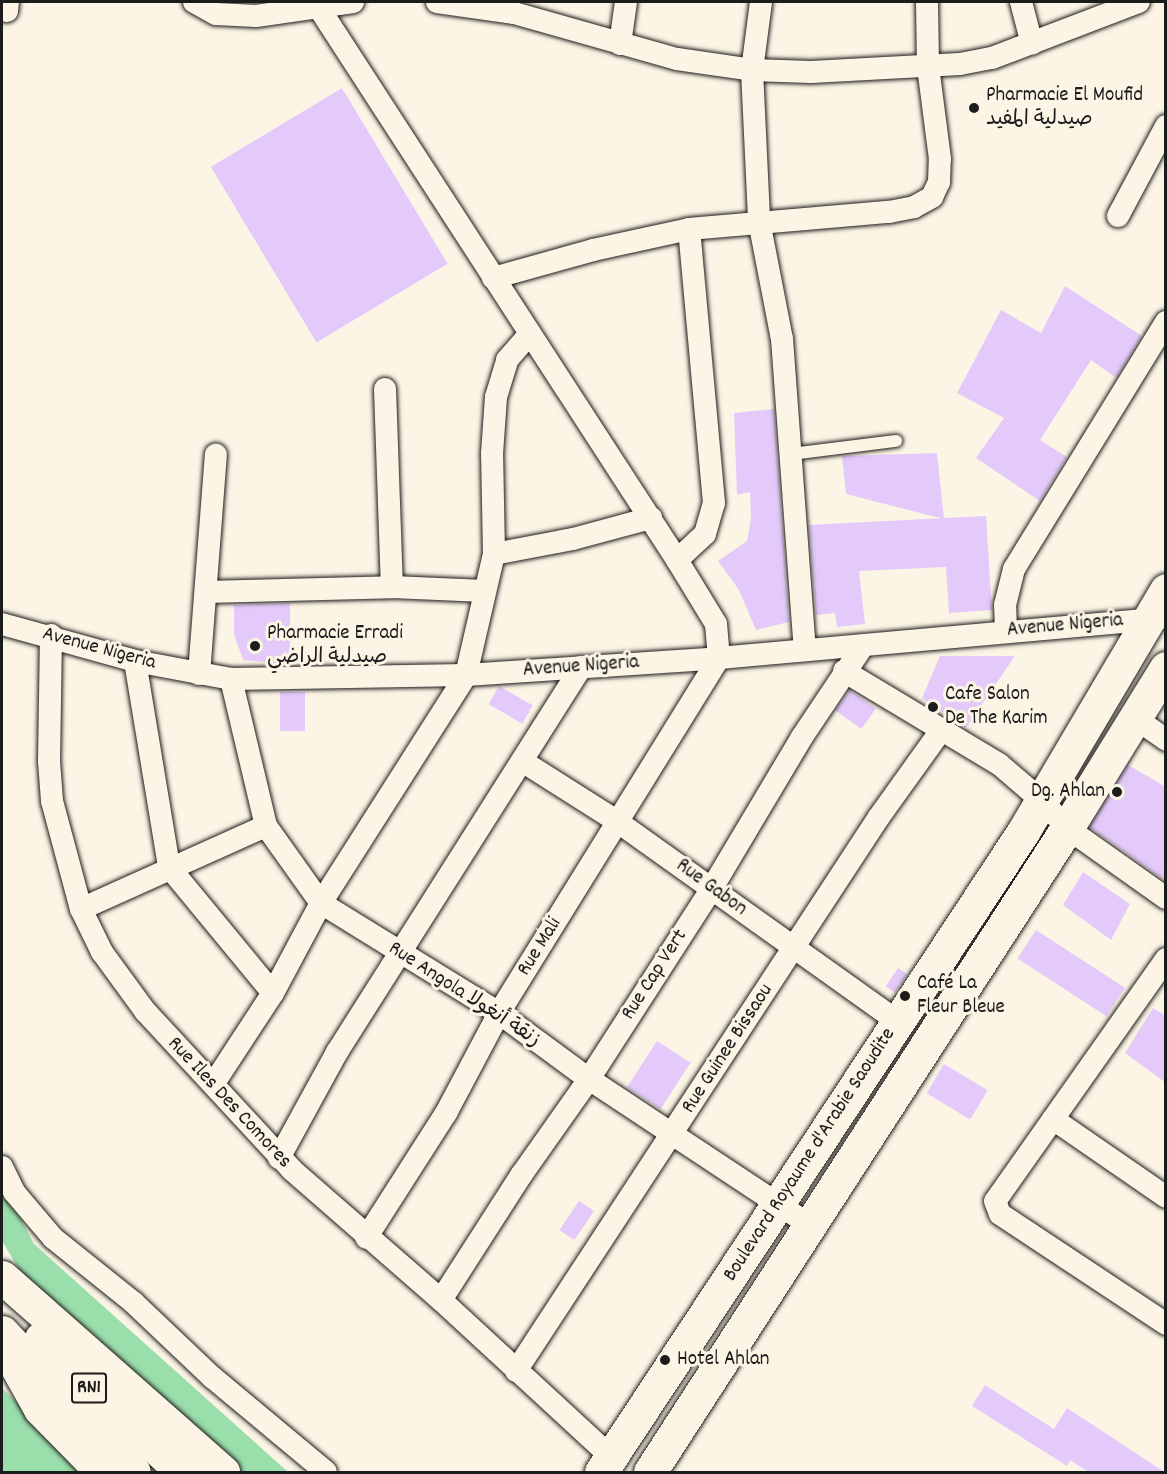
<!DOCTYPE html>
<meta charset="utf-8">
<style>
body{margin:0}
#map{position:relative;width:1167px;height:1474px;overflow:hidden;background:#fcf5e5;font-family:Dekko,"Playpen Sans Arabic",sans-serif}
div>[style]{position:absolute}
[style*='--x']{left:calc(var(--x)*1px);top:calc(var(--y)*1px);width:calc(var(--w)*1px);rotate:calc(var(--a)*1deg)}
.green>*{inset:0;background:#9adeab}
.building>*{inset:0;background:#e4cafa;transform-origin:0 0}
.roads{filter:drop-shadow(0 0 2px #1c1c1c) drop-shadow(0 0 2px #1c1c1c)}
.service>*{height:12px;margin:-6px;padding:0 6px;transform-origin:6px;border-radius:6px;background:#fcf5e5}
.minor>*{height:22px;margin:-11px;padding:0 11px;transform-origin:11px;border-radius:11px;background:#fcf5e5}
.secondary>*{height:33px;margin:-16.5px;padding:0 16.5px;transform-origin:16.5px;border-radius:16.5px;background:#fcf5e5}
.trunk>*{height:33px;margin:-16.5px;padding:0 16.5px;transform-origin:16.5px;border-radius:16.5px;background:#fcf5e5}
.dots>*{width:16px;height:16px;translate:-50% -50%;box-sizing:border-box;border:3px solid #fcf5e5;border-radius:50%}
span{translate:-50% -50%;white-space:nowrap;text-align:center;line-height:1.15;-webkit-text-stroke:6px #fcf5e5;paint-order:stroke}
.shield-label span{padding:2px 4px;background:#fcf5e5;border:2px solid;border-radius:4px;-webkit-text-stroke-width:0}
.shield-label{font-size:20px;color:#1c1c1c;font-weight:700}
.poi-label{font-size:21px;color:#1c1c1c}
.left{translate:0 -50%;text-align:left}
.right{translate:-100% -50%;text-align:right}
.street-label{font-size:21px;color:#1c1c1c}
.frame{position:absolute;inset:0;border:3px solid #1c1c1c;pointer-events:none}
</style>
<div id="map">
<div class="green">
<div style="clip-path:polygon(2px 1183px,34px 1244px,288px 1472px,239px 1472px,85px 1340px,19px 1269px,2px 1241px)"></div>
<div style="clip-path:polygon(2px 1388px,90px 1472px,2px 1472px)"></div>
</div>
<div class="building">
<div style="left:342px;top:88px;width:205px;height:153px;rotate:59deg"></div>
<div style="clip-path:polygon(1065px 286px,1142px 336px,1116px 378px,1091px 360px,1040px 440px,1067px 457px,1040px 501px,976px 458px,1004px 418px,957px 393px,1001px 310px,1041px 333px)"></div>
<div style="clip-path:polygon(774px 409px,789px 622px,756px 630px,739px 590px,718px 561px,747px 541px,751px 519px,750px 492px,737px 495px,734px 413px)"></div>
<div style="clip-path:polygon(937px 453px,944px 519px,846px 494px,842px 456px)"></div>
<div style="clip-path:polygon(986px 516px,992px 610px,949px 613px,946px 567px,859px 571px,865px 624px,837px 627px,835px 613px,816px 615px,809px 525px)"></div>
<div style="clip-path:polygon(290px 603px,290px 664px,243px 660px,234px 634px,234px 605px)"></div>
<div style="clip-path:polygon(940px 656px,1015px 656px,966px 728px,922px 698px)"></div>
<div style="left:499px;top:686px;width:39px;height:21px;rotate:30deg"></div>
<div style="left:850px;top:690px;width:32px;height:25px;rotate:36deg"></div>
<div style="left:280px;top:692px;width:25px;height:39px"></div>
<div style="clip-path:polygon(1128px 765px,1166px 787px,1166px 881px,1089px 827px)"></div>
<div style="clip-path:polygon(1083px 872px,1130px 904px,1111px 940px,1063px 905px)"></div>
<div style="left:1036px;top:930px;width:106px;height:34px;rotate:33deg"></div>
<div style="left:898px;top:968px;width:11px;height:22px;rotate:34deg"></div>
<div style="clip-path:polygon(1153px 1008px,1166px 1016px,1166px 1083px,1125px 1053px)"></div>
<div style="left:657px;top:1041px;width:40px;height:55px;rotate:33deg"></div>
<div style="left:944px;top:1064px;width:51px;height:34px;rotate:31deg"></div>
<div style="left:579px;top:1201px;width:18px;height:35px;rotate:34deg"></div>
<div style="clip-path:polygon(985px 1385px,1054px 1429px,1067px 1408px,1166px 1473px,1090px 1473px,1070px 1460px,1067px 1466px,972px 1406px)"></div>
</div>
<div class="roads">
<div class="service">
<div style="--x:791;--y:454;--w:106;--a:-7.1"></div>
</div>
<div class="minor">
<div style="--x:194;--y:2;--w:25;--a:29"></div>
<div style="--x:216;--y:14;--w:40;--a:2.9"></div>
<div style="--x:256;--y:16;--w:98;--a:-8.2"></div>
<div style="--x:437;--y:2;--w:78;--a:8.1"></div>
<div style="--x:514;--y:13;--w:169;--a:15.8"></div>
<div style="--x:677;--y:59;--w:76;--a:8.3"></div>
<div style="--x:752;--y:70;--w:59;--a:1.9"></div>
<div style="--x:811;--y:72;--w:149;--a:-3.1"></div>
<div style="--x:960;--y:64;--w:33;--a:-11"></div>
<div style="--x:992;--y:58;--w:157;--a:-20.9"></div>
<div style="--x:761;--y:2;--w:69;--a:97.5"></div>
<div style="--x:752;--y:70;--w:151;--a:87.3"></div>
<div style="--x:759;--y:221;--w:120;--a:79"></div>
<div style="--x:782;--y:339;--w:312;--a:85.8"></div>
<div style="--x:1021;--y:2;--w:43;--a:75.3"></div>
<div style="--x:319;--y:8;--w:658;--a:57.03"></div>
<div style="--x:677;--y:560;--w:75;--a:58.6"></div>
<div style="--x:716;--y:624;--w:34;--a:85"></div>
<div style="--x:719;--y:658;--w:418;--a:121.8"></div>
<div style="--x:499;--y:1013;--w:113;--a:117.9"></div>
<div style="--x:446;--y:1113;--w:148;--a:122.6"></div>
<div style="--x:7;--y:11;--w:9;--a:-84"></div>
<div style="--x:620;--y:44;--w:42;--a:-81.9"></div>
<div style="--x:1118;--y:216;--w:102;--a:-61.9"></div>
<div style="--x:493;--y:278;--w:104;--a:-15.6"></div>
<div style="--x:593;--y:250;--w:98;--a:-12.3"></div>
<div style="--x:689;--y:229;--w:201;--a:-4.9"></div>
<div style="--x:889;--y:212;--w:25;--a:-11"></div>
<div style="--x:914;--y:207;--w:21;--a:-29"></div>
<div style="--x:932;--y:197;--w:17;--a:-65"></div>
<div style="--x:939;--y:182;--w:23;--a:-88"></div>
<div style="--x:940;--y:159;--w:94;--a:-97.4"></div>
<div style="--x:928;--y:66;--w:64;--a:-90.9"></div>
<div style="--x:385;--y:389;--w:198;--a:88"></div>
<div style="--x:494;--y:554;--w:80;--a:-10.8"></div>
<div style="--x:573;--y:539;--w:81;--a:-15.1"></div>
<div style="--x:677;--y:560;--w:38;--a:-43"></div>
<div style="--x:705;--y:534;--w:32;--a:-74"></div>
<div style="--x:714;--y:503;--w:275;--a:-95.2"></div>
<div style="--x:206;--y:592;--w:186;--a:-1.5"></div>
<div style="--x:392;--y:587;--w:93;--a:2.5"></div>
<div style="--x:2;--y:624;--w:138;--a:15.5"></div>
<div style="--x:135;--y:661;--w:98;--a:10.6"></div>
<div style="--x:231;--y:679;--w:235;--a:-1"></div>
<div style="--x:466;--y:675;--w:254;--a:-3.8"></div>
<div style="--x:719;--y:658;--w:441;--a:-5.1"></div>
<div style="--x:1006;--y:631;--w:26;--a:-92"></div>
<div style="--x:1005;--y:605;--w:37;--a:-76"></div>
<div style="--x:1014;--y:569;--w:290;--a:-58.4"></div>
<div style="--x:51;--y:635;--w:126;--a:90.9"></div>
<div style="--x:49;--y:761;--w:40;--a:85.7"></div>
<div style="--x:52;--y:801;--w:112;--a:75"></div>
<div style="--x:81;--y:909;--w:48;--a:64"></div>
<div style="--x:102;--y:952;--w:73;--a:53.9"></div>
<div style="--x:145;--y:1011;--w:217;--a:47.2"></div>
<div style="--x:292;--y:1170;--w:198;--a:41.1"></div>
<div style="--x:441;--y:1300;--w:233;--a:42.7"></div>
<div style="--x:135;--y:661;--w:209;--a:80.6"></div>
<div style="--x:169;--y:867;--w:163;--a:50.5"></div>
<div style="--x:844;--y:671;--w:181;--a:31"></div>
<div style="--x:999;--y:764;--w:57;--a:40.7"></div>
<div style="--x:1042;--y:801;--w:37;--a:47"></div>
<div style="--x:1067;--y:828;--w:121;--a:35.3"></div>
<div style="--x:199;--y:674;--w:220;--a:-85.6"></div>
<div style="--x:231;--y:679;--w:151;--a:76.6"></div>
<div style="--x:266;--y:826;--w:95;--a:54.5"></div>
<div style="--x:321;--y:903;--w:209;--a:31.7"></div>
<div style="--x:499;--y:1013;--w:112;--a:36.3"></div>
<div style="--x:589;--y:1079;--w:266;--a:33.5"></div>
<div style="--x:1135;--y:718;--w:38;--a:35"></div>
<div style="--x:522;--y:761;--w:114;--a:32.4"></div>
<div style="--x:618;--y:822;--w:343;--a:35.5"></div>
<div style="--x:81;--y:909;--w:203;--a:-24.2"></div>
<div style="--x:1166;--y:959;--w:296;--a:125.2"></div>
<div style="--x:995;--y:1201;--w:14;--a:69"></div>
<div style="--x:1000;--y:1214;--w:199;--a:33.5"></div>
<div style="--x:214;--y:1083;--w:108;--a:-56.8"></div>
<div style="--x:273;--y:993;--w:102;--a:-61.9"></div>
<div style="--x:321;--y:903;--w:270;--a:-57.5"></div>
<div style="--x:466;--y:675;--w:124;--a:-77"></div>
<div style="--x:494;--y:554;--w:100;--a:-91.1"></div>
<div style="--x:492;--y:454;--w:57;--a:-86"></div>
<div style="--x:496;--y:397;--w:39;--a:-73"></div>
<div style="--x:507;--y:360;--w:33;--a:-49"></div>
<div style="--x:1053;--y:1119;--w:137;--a:34.6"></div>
<div style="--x:279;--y:1158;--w:121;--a:-61.3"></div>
<div style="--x:337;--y:1052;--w:456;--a:-57.6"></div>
<div style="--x:2;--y:1167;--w:28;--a:64"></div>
<div style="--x:14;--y:1192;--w:60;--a:49.7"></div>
<div style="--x:53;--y:1238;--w:104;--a:38.7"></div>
<div style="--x:134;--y:1303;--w:108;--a:43.5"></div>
<div style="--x:212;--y:1377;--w:148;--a:39.8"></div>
<div style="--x:441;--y:1300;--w:150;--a:-57.3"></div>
<div style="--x:522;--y:1174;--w:116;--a:-54.8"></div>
<div style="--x:589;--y:1079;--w:227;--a:-57.2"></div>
<div style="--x:712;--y:888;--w:176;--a:-59.2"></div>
<div style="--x:802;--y:737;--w:110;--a:-56.2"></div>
<div style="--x:516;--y:1371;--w:662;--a:-56.77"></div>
<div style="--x:879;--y:817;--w:108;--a:-54.4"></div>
</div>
<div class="secondary">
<div style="--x:601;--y:1472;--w:767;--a:-56.6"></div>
<div style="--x:1023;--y:832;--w:281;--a:-59.4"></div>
<div style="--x:650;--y:1472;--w:767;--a:-57.08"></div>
<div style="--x:1067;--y:828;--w:188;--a:-58.3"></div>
</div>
<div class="trunk">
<div style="--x:2;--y:1277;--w:295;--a:41.4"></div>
<div style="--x:2;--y:1332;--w:192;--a:46.7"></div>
<div style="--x:41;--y:1338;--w:79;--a:46"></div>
<div style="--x:96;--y:1395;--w:116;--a:41.5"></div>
<div style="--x:16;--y:1366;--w:49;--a:60.8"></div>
<div style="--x:40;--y:1409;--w:88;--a:45.5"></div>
</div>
</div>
<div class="dots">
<div style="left:974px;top:108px;background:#1c1c1c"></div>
<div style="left:255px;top:646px;background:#1c1c1c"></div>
<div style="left:933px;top:707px;background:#1c1c1c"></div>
<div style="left:1117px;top:792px;background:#1c1c1c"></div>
<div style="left:905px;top:996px;background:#1c1c1c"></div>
<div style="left:665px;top:1360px;background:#1c1c1c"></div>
</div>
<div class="shield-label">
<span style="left:89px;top:1388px">RN1</span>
</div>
<div class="poi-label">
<span class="left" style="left:986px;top:108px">Pharmacie El Moufid<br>صيدلية المفيد</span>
<span class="left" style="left:267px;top:646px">Pharmacie Erradi<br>صيدلية الراضي</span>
<span class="left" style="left:945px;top:707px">Cafe Salon<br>De The Karim</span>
<span class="right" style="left:1105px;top:792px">Dg. Ahlan</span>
<span class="left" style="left:917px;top:996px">Café La<br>Fleur Bleue</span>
<span class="left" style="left:677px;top:1360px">Hotel Ahlan</span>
</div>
<div class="street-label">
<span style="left:1065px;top:626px;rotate:-5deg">Avenue Nigeria</span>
<span style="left:99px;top:649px;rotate:15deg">Avenue Nigeria</span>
<span style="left:581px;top:667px;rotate:-4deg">Avenue Nigeria</span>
<span style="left:711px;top:888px;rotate:36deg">Rue Gabon</span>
<span style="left:540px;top:947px;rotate:-58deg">Rue Mali</span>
<span style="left:655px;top:975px;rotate:-57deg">Rue Cap Vert</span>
<span style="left:464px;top:995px;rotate:33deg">Rue Angola زنقة أنغولا</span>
<span style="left:728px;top:1049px;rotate:-57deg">Rue Guinee Bissaou</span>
<span style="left:229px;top:1103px;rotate:47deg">Rue Iles Des Comores</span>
<span style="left:810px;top:1155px;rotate:-57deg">Boulevard Royaume d'Arabie Saoudite</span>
</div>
<div class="frame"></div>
</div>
